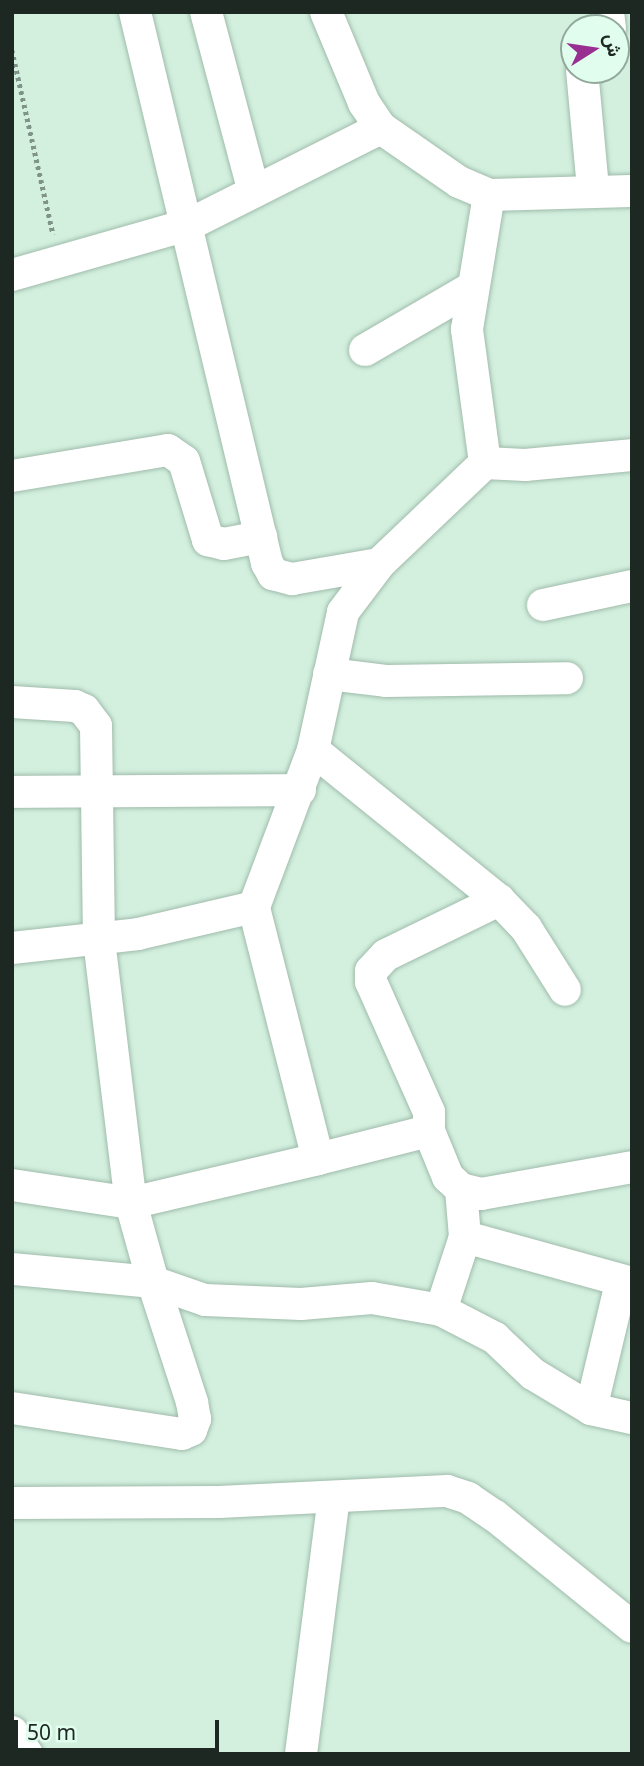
<!DOCTYPE html>
<meta charset="utf-8">
<style>
body{margin:0}
#map{position:relative;width:644px;height:1766px;overflow:hidden;background:#d3f0df;font-family:"Noto Sans",Vazirmatn,sans-serif}
div>[style]{position:absolute}
[style*='--x']{left:calc(var(--x)*1px);top:calc(var(--y)*1px);width:calc(var(--w)*1px);rotate:calc(var(--a)*1deg)}
.path>*{height:4.5px;margin-top:-2.25px;transform-origin:0;background:repeating-linear-gradient(90deg,#7f9388 0 3.5px,transparent 0 7px)}
.roads{filter:drop-shadow(0 0 2px #a0bbab) drop-shadow(0 0 2px #a0bbab)}
.minor>*{height:32px;margin:-16px;padding:0 16px;transform-origin:16px;border-radius:16px;background:#fff}
span{translate:-50% -50%;white-space:nowrap;text-align:center;line-height:1.15;-webkit-text-stroke:7px #e0fded;paint-order:stroke}
.frame{position:absolute;inset:0;border:14px solid #1e2823;pointer-events:none}
.north{position:absolute;left:560px;top:14px;width:70px;height:70px;box-sizing:border-box;background:#e0fded;border:2px solid #92a89c;border-radius:50%;rotate:78deg;font-size:19px;font-weight:700;line-height:28px;text-align:center;color:#1e2823}
.north::after{content:'';display:block;margin:auto;width:24px;height:32px;background:#992f91;clip-path:polygon(50% 0,100% 100%,50% 72%,0 100%)}
.scale{position:absolute;left:14px;top:1720px;width:205px;height:32px;box-sizing:border-box;border:4px solid #1e2823;border-top:0;padding-left:9px;font-size:21px;line-height:24px;white-space:nowrap;color:#1e2823;-webkit-text-stroke:5px #e0fded;paint-order:stroke}
</style>
<div id="map">
<div class="path">
<div style="--x:12;--y:50;--w:189;--a:77.4"></div>
</div>
<div class="roads">
<div class="minor">
<div style="--x:135;--y:12;--w:567;--a:76.53"></div>
<div style="--x:267;--y:563;--w:13;--a:61"></div>
<div style="--x:273;--y:574;--w:20;--a:15"></div>
<div style="--x:292;--y:579;--w:88;--a:-9.8"></div>
<div style="--x:206;--y:12;--w:186;--a:75.1"></div>
<div style="--x:326;--y:12;--w:99;--a:67.3"></div>
<div style="--x:364;--y:103;--w:30;--a:56"></div>
<div style="--x:381;--y:128;--w:95;--a:34.7"></div>
<div style="--x:459;--y:182;--w:33;--a:23"></div>
<div style="--x:489;--y:195;--w:143;--a:-1.6"></div>
<div style="--x:608;--y:12;--w:16;--a:83"></div>
<div style="--x:582;--y:70;--w:120;--a:84.7"></div>
<div style="--x:12;--y:275;--w:183;--a:-15.9"></div>
<div style="--x:188;--y:225;--w:216;--a:-26.7"></div>
<div style="--x:365;--y:350;--w:121;--a:-30.2"></div>
<div style="--x:485;--y:463;--w:40;--a:2.9"></div>
<div style="--x:525;--y:465;--w:107;--a:-5.3"></div>
<div style="--x:12;--y:476;--w:158;--a:-9.5"></div>
<div style="--x:168;--y:450;--w:19;--a:35"></div>
<div style="--x:184;--y:461;--w:83;--a:73.1"></div>
<div style="--x:208;--y:540;--w:16;--a:14"></div>
<div style="--x:224;--y:544;--w:38;--a:-11"></div>
<div style="--x:543;--y:605;--w:91;--a:-12.1"></div>
<div style="--x:329;--y:674;--w:57;--a:7"></div>
<div style="--x:386;--y:681;--w:181;--a:-0.9"></div>
<div style="--x:12;--y:702;--w:63;--a:3.6"></div>
<div style="--x:75;--y:706;--w:10;--a:24"></div>
<div style="--x:84;--y:710;--w:20;--a:53"></div>
<div style="--x:96;--y:726;--w:214;--a:89.2"></div>
<div style="--x:99;--y:940;--w:265;--a:83.1"></div>
<div style="--x:131;--y:1203;--w:82;--a:74.4"></div>
<div style="--x:153;--y:1282;--w:142;--a:-174.7"></div>
<div style="--x:313;--y:750;--w:239;--a:38.9"></div>
<div style="--x:499;--y:900;--w:39;--a:46"></div>
<div style="--x:526;--y:928;--w:73;--a:57.8"></div>
<div style="--x:12;--y:792;--w:288;--a:-0.4"></div>
<div style="--x:12;--y:948;--w:127;--a:-6.3"></div>
<div style="--x:138;--y:934;--w:119;--a:-13.1"></div>
<div style="--x:254;--y:907;--w:168;--a:-69.4"></div>
<div style="--x:313;--y:750;--w:141;--a:-77.7"></div>
<div style="--x:343;--y:612;--w:60;--a:-53.1"></div>
<div style="--x:379;--y:564;--w:146;--a:-43.6"></div>
<div style="--x:485;--y:463;--w:135;--a:-97.7"></div>
<div style="--x:467;--y:329;--w:136;--a:-80.7"></div>
<div style="--x:429;--y:1131;--w:50;--a:67.6"></div>
<div style="--x:448;--y:1177;--w:18;--a:43"></div>
<div style="--x:461;--y:1189;--w:21;--a:14"></div>
<div style="--x:481;--y:1194;--w:153;--a:-10.1"></div>
<div style="--x:318;--y:1159;--w:114;--a:-14.2"></div>
<div style="--x:429;--y:1131;--w:19;--a:-90"></div>
<div style="--x:429;--y:1112;--w:142;--a:-114"></div>
<div style="--x:371;--y:982;--w:11;--a:-90"></div>
<div style="--x:371;--y:971;--w:22;--a:-47"></div>
<div style="--x:386;--y:955;--w:126;--a:-26"></div>
<div style="--x:12;--y:1185;--w:120;--a:8.6"></div>
<div style="--x:131;--y:1203;--w:192;--a:-13.2"></div>
<div style="--x:318;--y:1159;--w:260;--a:-104.3"></div>
<div style="--x:465;--y:1237;--w:173;--a:15.4"></div>
<div style="--x:153;--y:1282;--w:55;--a:19.1"></div>
<div style="--x:205;--y:1300;--w:96;--a:2.4"></div>
<div style="--x:301;--y:1304;--w:71;--a:-4.8"></div>
<div style="--x:372;--y:1298;--w:70;--a:9.9"></div>
<div style="--x:441;--y:1310;--w:61;--a:27.4"></div>
<div style="--x:495;--y:1338;--w:52;--a:43.5"></div>
<div style="--x:533;--y:1374;--w:68;--a:31.1"></div>
<div style="--x:591;--y:1409;--w:42;--a:12.4"></div>
<div style="--x:441;--y:1310;--w:77;--a:-71.8"></div>
<div style="--x:465;--y:1237;--w:48;--a:-94.8"></div>
<div style="--x:12;--y:1408;--w:172;--a:8.7"></div>
<div style="--x:182;--y:1434;--w:10;--a:-24"></div>
<div style="--x:191;--y:1430;--w:12;--a:-70"></div>
<div style="--x:195;--y:1419;--w:17;--a:-100"></div>
<div style="--x:192;--y:1402;--w:126;--a:-108"></div>
<div style="--x:591;--y:1409;--w:130;--a:-76.6"></div>
<div style="--x:12;--y:1503;--w:207;--a:-0.3"></div>
<div style="--x:219;--y:1502;--w:228;--a:-2.8"></div>
<div style="--x:447;--y:1491;--w:22;--a:18"></div>
<div style="--x:468;--y:1498;--w:32;--a:34"></div>
<div style="--x:495;--y:1516;--w:176;--a:39"></div>
<div style="--x:12;--y:1732;--w:27;--a:56"></div>
<div style="--x:301;--y:1754;--w:259;--a:-82.7"></div>
</div>
</div>
<div class="frame"></div>
<div class="north">ش</div>
<div class="scale">50 m</div>
</div>
